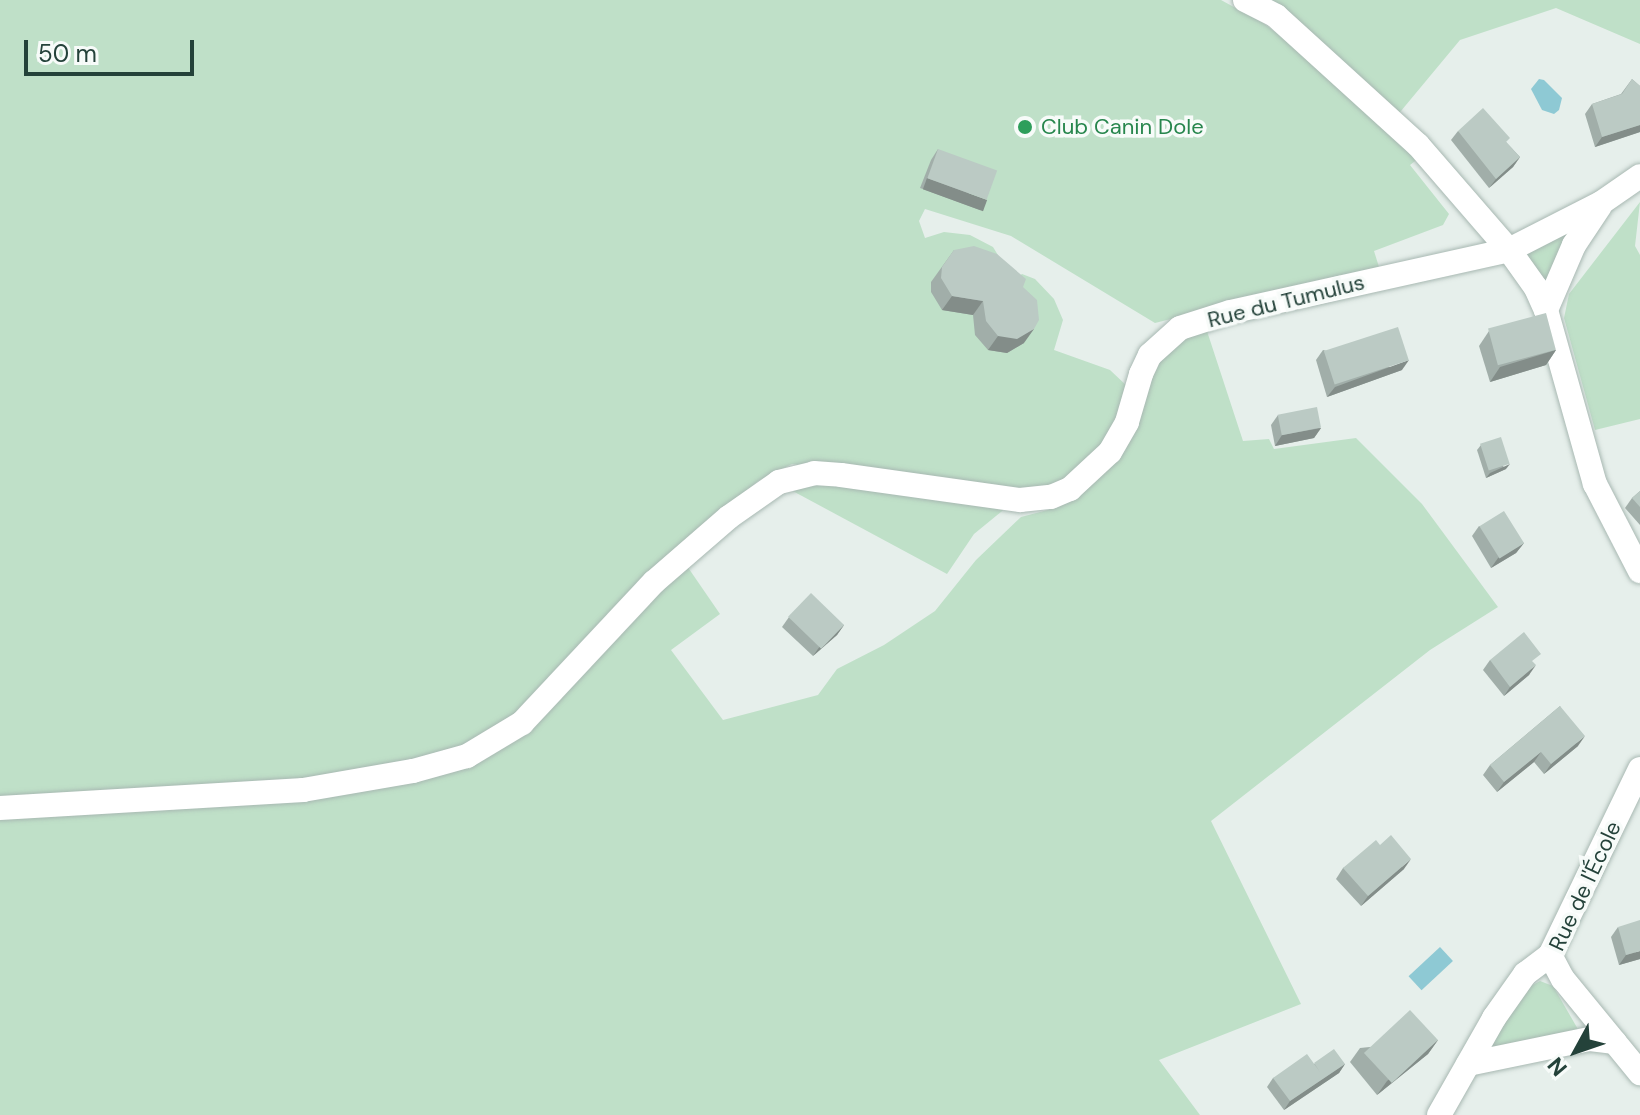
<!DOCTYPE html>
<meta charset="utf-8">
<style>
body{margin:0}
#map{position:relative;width:1640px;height:1115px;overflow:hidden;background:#e6efeb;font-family:"DM Sans",sans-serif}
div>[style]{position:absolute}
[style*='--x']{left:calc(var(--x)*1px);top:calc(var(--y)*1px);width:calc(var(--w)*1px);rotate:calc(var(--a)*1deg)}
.green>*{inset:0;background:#bfe0c8}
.water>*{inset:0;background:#8ec9d4;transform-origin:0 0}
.roads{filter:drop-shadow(0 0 2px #a8b8b2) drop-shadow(0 0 2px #a8b8b2)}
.minor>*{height:24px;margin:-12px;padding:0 12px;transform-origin:12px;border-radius:12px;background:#fff}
.wall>*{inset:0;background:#a1aea9}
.shaded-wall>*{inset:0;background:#838d89;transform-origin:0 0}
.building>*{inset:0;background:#bbcac4;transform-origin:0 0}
.dots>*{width:22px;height:22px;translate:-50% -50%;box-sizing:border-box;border:4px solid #f7fbf9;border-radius:50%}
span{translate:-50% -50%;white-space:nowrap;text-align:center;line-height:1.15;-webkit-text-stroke:7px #f7fbf9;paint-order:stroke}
.leisure-label{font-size:22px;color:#27864d}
.left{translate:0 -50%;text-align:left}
.street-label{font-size:22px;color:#24423a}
.north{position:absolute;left:1536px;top:1011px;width:80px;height:80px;-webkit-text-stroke:6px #f7fbf9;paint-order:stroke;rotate:230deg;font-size:22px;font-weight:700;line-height:32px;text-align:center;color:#24423a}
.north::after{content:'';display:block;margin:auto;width:28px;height:36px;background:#24423a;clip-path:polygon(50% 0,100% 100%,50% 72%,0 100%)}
.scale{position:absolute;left:24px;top:40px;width:170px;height:36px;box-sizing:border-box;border:4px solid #24423a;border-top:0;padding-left:10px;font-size:24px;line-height:28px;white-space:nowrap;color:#24423a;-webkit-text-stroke:6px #f7fbf9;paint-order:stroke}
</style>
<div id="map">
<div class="green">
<div style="clip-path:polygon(0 0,1221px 0,1263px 23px,1293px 45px,1375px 112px,1419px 158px,1410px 165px,1449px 214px,1443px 225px,1374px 251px,1379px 267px,1155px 323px,1011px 236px,925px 209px,919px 221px,925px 238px,944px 232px,970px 235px,993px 247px,1004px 265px,998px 279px,1007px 285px,1022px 274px,1035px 279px,1054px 299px,1063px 320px,1054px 350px,1110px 370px,1128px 387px,1111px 438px,1066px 481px,1034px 493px,999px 492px,792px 464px,758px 481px,675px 551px,598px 630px,606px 639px,687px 566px,720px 614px,671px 650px,723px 720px,818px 695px,837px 669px,884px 645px,935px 611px,976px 560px,1021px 517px,1059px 507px,1112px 463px,1125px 445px,1145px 380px,1162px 353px,1178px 338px,1205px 325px,1243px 441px,1269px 439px,1274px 449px,1356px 438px,1422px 504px,1498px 607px,1430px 650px,1211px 821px,1301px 1004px,1159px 1060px,1200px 1115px,0 1115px)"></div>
<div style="clip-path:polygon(1260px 0,1640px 0,1640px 44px,1556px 8px,1460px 40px,1396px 117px)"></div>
<div style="clip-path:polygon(1640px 202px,1635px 246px,1640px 255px,1640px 419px,1595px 430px,1564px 318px,1569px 294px)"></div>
<div style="clip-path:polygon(1575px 227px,1547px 290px,1519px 252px)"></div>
<div style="clip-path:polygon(812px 483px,1007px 507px,974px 534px,947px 574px,789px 489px)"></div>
<div style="clip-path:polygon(1540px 981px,1553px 986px,1579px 1031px,1491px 1051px,1491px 1036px,1529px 987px)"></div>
</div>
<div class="water">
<div style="clip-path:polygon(1539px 79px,1544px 80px,1562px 98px,1559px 110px,1554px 114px,1542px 110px,1531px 89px)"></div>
<div style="left:1440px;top:947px;width:19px;height:43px;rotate:47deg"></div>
</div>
<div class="roads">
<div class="minor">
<div style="--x:1245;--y:0;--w:35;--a:27"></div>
<div style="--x:1276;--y:16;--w:192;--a:42.3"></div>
<div style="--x:1418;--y:145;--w:139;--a:49.1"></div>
<div style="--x:1509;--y:250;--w:47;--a:54.6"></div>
<div style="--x:1536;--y:288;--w:24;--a:66"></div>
<div style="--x:1546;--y:310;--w:181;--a:74.3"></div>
<div style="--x:1595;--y:484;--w:98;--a:62.7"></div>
<div style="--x:1546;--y:310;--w:71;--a:-66.7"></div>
<div style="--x:1574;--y:245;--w:47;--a:-56.3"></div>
<div style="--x:1640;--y:769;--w:207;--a:115.8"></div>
<div style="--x:1550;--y:955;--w:27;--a:62"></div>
<div style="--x:1563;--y:979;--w:122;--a:50.7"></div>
<div style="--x:0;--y:808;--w:304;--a:-3.4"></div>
<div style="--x:303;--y:790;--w:112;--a:-9.8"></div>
<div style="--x:413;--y:771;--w:56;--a:-15.5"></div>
<div style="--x:467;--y:756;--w:64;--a:-31"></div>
<div style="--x:522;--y:723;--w:193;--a:-46.9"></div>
<div style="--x:654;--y:582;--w:99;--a:-40.9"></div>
<div style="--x:729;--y:517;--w:61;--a:-35"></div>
<div style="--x:779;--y:482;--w:36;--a:-14"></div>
<div style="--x:814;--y:473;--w:27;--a:4"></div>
<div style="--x:841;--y:475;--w:181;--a:8"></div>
<div style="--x:1020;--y:500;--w:31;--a:-6"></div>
<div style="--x:1051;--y:497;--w:21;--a:-23"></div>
<div style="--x:1070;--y:489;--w:54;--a:-42.8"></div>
<div style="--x:1110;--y:452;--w:34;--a:-60"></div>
<div style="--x:1127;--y:422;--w:50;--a:-73.7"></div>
<div style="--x:1141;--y:374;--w:21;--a:-65"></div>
<div style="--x:1150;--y:355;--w:40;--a:-42"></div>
<div style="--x:1180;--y:328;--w:52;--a:-17.7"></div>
<div style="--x:1230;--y:312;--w:286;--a:-12.5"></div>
<div style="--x:1509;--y:250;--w:103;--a:-27.1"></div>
<div style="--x:1601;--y:203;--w:47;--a:-34.7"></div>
<div style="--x:1468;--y:1064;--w:125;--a:-11.6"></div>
<div style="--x:1590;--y:1039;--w:25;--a:7"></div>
<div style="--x:1439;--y:1115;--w:112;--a:-60.4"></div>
<div style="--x:1494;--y:1018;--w:54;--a:-54.8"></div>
<div style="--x:1525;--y:974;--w:31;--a:-37"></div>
</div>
</div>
<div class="wall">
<div style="clip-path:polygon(1632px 79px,1640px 86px,1640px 132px,1595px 147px,1585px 114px,1592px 104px,1621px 94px)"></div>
<div style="clip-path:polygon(1458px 131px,1506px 142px,1520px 157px,1513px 167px,1489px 188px,1451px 140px)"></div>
<div style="clip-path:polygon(938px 149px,980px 210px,920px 188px,931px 160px)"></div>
<div style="clip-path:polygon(954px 250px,1023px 287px,1024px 343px,1007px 353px,988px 350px,975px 335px,973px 315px,942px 310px,931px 292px,931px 282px)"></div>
<div style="clip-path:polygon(1489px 331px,1556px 350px,1546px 365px,1490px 382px,1479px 346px)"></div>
<div style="clip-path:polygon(1323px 350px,1402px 370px,1327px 397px,1316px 360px)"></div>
<div style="clip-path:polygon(1278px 415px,1321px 428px,1314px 438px,1275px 446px,1271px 425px)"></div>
<div style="clip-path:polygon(1481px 445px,1506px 469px,1486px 478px,1477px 450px)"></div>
<div style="clip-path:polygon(1640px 491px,1640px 525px,1625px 508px,1632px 498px)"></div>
<div style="clip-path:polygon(1479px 526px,1524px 543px,1516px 553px,1491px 568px,1472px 536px)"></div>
<div style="clip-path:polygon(789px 617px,844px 625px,837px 635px,813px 656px,782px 627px)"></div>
<div style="clip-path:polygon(1490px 660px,1534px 663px,1529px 675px,1504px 696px,1483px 670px)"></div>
<div style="clip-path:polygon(1560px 706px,1578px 746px,1544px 774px,1534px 762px,1497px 792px,1483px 775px,1490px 765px)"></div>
<div style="clip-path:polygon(1380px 845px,1404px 869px,1361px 906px,1336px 879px,1343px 868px)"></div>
<div style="clip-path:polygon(1618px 927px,1640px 959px,1619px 965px,1611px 937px)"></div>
<div style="clip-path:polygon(1438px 1040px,1428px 1054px,1377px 1095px,1350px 1062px,1360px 1048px)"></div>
<div style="clip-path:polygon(1314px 1064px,1345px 1064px,1339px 1073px,1284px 1110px,1267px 1087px,1273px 1078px)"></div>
</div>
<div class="shaded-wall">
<div style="clip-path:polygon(1640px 125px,1640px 132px,1595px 147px,1602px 137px)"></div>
<div style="clip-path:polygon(1520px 157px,1513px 167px,1489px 188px,1496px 179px)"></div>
<div style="left:927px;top:178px;width:64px;height:12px;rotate:20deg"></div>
<div style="clip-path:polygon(952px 296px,983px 301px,973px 315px,942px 310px)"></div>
<div style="clip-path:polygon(1034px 329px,1024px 343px,1007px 353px,988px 350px,998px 336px)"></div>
<div style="clip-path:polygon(1556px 350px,1546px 365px,1490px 382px,1500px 367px)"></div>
<div style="clip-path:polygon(1409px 360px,1402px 370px,1327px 397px,1335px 387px)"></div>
<div style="clip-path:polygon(1321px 428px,1314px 438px,1275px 446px,1282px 435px)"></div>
<div style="clip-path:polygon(1510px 464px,1506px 469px,1486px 478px,1490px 473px)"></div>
<div style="clip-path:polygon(1524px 543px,1516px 553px,1491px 568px,1498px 558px)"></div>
<div style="clip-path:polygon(844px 625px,837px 635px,813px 656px,820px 646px)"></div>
<div style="clip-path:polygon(1536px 665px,1529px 675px,1504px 696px,1510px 687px)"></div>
<div style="clip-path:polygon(1585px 736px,1578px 746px,1544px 774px,1551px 764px)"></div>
<div style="clip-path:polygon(1541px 752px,1534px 762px,1497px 792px,1504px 782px)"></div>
<div style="clip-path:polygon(1411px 859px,1404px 869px,1361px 906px,1368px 896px)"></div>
<div style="clip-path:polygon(1640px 951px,1640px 959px,1619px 965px,1626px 955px)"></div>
<div style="clip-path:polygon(1438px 1040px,1428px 1054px,1377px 1095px,1387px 1081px)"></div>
<div style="clip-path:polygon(1345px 1064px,1339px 1073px,1284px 1110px,1290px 1101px)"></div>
</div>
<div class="building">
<div style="clip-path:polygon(1632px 79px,1640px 86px,1640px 125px,1602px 137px,1592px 104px,1622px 94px)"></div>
<div style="clip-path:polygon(1483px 108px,1510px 138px,1506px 142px,1520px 157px,1496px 179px,1458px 131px)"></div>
<div style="left:938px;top:149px;width:63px;height:31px;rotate:20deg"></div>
<div style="clip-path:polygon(974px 246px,997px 254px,1026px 279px,1023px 287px,1037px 300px,1039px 320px,1034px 329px,1017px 339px,998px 336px,986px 321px,983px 301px,952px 296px,941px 278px,942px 267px,954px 250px)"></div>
<div style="left:1546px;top:313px;width:38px;height:60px;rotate:75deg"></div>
<div style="left:1398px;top:327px;width:35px;height:78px;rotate:72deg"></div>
<div style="left:1317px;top:407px;width:21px;height:40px;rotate:79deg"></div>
<div style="left:1501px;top:437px;width:28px;height:22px;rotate:72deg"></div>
<div style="clip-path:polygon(1640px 491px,1640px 507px,1632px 498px)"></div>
<div style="left:1504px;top:511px;width:38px;height:29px;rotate:58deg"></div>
<div style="left:811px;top:593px;width:46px;height:33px;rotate:44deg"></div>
<div style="clip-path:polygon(1524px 632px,1541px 654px,1532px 661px,1536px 665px,1510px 687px,1490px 660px)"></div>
<div style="clip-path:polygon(1560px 706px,1585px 736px,1551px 764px,1541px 752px,1504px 782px,1490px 765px)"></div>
<div style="clip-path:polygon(1391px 835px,1411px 859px,1368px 896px,1343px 868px,1376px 840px,1380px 845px)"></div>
<div style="clip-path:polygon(1640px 920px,1640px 951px,1626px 955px,1618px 927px)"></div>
<div style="left:1410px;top:1010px;width:41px;height:63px;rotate:47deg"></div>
<div style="clip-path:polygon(1334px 1049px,1345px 1064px,1290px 1101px,1273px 1078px,1307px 1054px,1320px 1072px,1314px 1063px)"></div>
</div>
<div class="dots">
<div style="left:1025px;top:127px;background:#2e9e5b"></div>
</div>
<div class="leisure-label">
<span class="left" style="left:1041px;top:127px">Club Canin Dole</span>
</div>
<div class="street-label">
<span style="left:1286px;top:301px;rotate:-14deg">Rue du Tumulus</span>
<span style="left:1585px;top:886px;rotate:-65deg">Rue de l'École</span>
</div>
<div class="north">N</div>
<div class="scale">50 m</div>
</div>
